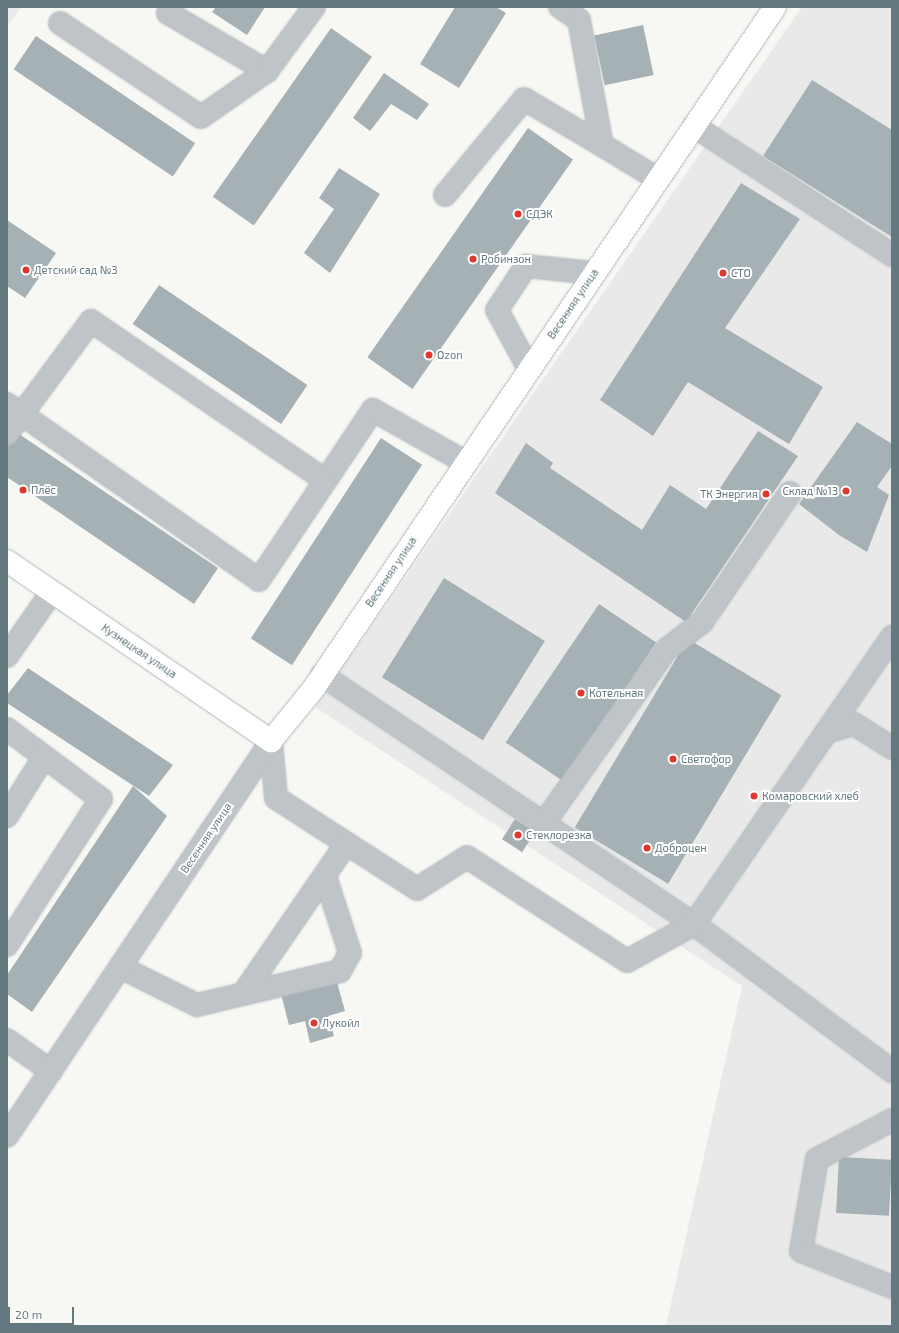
<!DOCTYPE html>
<meta charset="utf-8">
<style>
body{margin:0}
#map{position:relative;width:899px;height:1333px;overflow:hidden;background:#f7f7f4;font-family:"Exo 2",sans-serif}
div>[style]{position:absolute}
[style*='--x']{left:calc(var(--x)*1px);top:calc(var(--y)*1px);width:calc(var(--w)*1px);rotate:calc(var(--a)*1deg)}
.built>*{inset:0;background:#e8e9e8}
.building>*{inset:0;background:#a5b1b4;transform-origin:0 0}
.roads{filter:drop-shadow(0 0 1px #b2b8bb) drop-shadow(0 0 1px #b2b8bb)}
.minor>*{height:22px;margin:-11px;padding:0 11px;transform-origin:11px;border-radius:11px;background:#bec4c7}
.major>*{height:22px;margin:-11px;padding:0 11px;transform-origin:11px;border-radius:11px;background:#fff}
.dots>*{width:11px;height:11px;translate:-50% -50%;box-sizing:border-box;border:2px solid #fff;border-radius:50%}
span{translate:-50% -50%;white-space:nowrap;text-align:center;line-height:1.15;-webkit-text-stroke:4px #fff;paint-order:stroke}
.poi-label{font-size:11px;color:#63787f}
.left{translate:0 -50%;text-align:left}
.right{translate:-100% -50%;text-align:right}
.street-label{font-size:11px;color:#63787f}
.frame{position:absolute;inset:0;border:8px solid #63787f;pointer-events:none}
.scale{position:absolute;left:8px;top:1307px;width:66px;height:18px;box-sizing:border-box;border:2px solid #63787f;border-top:0;padding-left:5px;font-size:12px;line-height:14px;white-space:nowrap;color:#63787f;-webkit-text-stroke:3px #fff;paint-order:stroke}
</style>
<div id="map">
<div class="built">
<div style="clip-path:polygon(7px 7px,21px 7px,7px 27px)"></div>
<div style="clip-path:polygon(802px 7px,892px 7px,892px 1326px,666px 1326px,742px 986px,315px 707px)"></div>
</div>
<div class="building">
<div style="clip-path:polygon(216px 7px,265px 7px,247px 35px,212px 12px)"></div>
<div style="clip-path:polygon(455px 7px,496px 7px,506px 13px,459px 88px,420px 64px)"></div>
<div style="left:643px;top:25px;width:51px;height:50px;rotate:78deg"></div>
<div style="left:331px;top:28px;width:50px;height:206px;rotate:35deg"></div>
<div style="left:36px;top:36px;width:192px;height:40px;rotate:34deg"></div>
<div style="clip-path:polygon(384px 73px,429px 104px,417px 120px,391px 104px,370px 131px,353px 118px)"></div>
<div style="clip-path:polygon(812px 80px,892px 130px,892px 237px,763px 156px)"></div>
<div style="left:528px;top:128px;width:55px;height:280px;rotate:35deg"></div>
<div style="clip-path:polygon(339px 168px,380px 194px,330px 273px,304px 253px,334px 209px,319px 198px)"></div>
<div style="clip-path:polygon(741px 183px,800px 219px,725px 328px,823px 387px,789px 444px,688px 382px,653px 436px,600px 400px)"></div>
<div style="clip-path:polygon(7px 220px,56px 253px,25px 298px,7px 286px)"></div>
<div style="left:159px;top:285px;width:179px;height:47px;rotate:34deg"></div>
<div style="clip-path:polygon(857px 422px,892px 444px,892px 466px,877px 487px,889px 495px,867px 552px,839px 535px,799px 504px)"></div>
<div style="clip-path:polygon(758px 431px,798px 456px,686px 622px,495px 493px,526px 443px,553px 463px,550px 468px,642px 530px,670px 485px,706px 509px)"></div>
<div style="clip-path:polygon(16px 432px,218px 568px,194px 604px,7px 477px,7px 446px)"></div>
<div style="left:381px;top:438px;width:49px;height:239px;rotate:33deg"></div>
<div style="left:444px;top:578px;width:119px;height:117px;rotate:32deg"></div>
<div style="left:599px;top:604px;width:69px;height:167px;rotate:34deg"></div>
<div style="left:688px;top:639px;width:109px;height:220px;rotate:31deg"></div>
<div style="clip-path:polygon(28px 668px,173px 765px,149px 796px,7px 703px,7px 695px)"></div>
<div style="clip-path:polygon(133px 786px,167px 816px,32px 1012px,7px 994px,7px 975px)"></div>
<div style="left:515px;top:819px;width:24px;height:24px;rotate:33deg"></div>
<div style="clip-path:polygon(335px 975px,345px 1011px,328px 1016px,334px 1036px,310px 1043px,305px 1021px,289px 1025px,280px 990px)"></div>
<div style="left:839px;top:1157px;width:53px;height:56px;rotate:3deg"></div>
</div>
<div class="roads">
<div class="minor">
<div style="--x:172;--y:7;--w:7;--a:124"></div>
<div style="--x:168;--y:13;--w:115;--a:30.4"></div>
<div style="--x:560;--y:7;--w:23;--a:34"></div>
<div style="--x:579;--y:20;--w:127;--a:79.6"></div>
<div style="--x:602;--y:145;--w:66;--a:31.3"></div>
<div style="--x:60;--y:23;--w:169;--a:33.7"></div>
<div style="--x:201;--y:117;--w:80;--a:-34.9"></div>
<div style="--x:267;--y:71;--w:79;--a:-53.7"></div>
<div style="--x:694;--y:126;--w:236;--a:33.1"></div>
<div style="--x:445;--y:195;--w:124;--a:-50.5"></div>
<div style="--x:524;--y:99;--w:91;--a:30.5"></div>
<div style="--x:529;--y:369;--w:67;--a:-118.5"></div>
<div style="--x:497;--y:310;--w:53;--a:-56.6"></div>
<div style="--x:526;--y:266;--w:67;--a:6"></div>
<div style="--x:7;--y:404;--w:307;--a:34.9"></div>
<div style="--x:259;--y:580;--w:205;--a:-56.2"></div>
<div style="--x:373;--y:410;--w:106;--a:29.5"></div>
<div style="--x:7;--y:434;--w:141;--a:-53.4"></div>
<div style="--x:91;--y:321;--w:283;--a:34.2"></div>
<div style="--x:7;--y:656;--w:78;--a:-54.9"></div>
<div style="--x:322;--y:675;--w:448;--a:33.8"></div>
<div style="--x:694;--y:924;--w:247;--a:36.6"></div>
<div style="--x:7;--y:729;--w:117;--a:36.7"></div>
<div style="--x:101;--y:799;--w:174;--a:122.8"></div>
<div style="--x:826;--y:732;--w:29;--a:-16"></div>
<div style="--x:854;--y:724;--w:45;--a:32.3"></div>
<div style="--x:271;--y:741;--w:57;--a:85"></div>
<div style="--x:276;--y:798;--w:168;--a:32.8"></div>
<div style="--x:417;--y:889;--w:59;--a:-32.6"></div>
<div style="--x:467;--y:857;--w:191;--a:33"></div>
<div style="--x:627;--y:961;--w:77;--a:-28.9"></div>
<div style="--x:694;--y:924;--w:349;--a:-55.4"></div>
<div style="--x:7;--y:816;--w:70;--a:-57.9"></div>
<div style="--x:544;--y:823;--w:212;--a:-54.8"></div>
<div style="--x:666;--y:650;--w:46;--a:-37.9"></div>
<div style="--x:702;--y:622;--w:156;--a:-55.7"></div>
<div style="--x:120;--y:967;--w:86;--a:26.3"></div>
<div style="--x:197;--y:1005;--w:47;--a:-13.4"></div>
<div style="--x:243;--y:994;--w:182;--a:-55.5"></div>
<div style="--x:243;--y:994;--w:100;--a:-13.3"></div>
<div style="--x:340;--y:971;--w:21;--a:-61"></div>
<div style="--x:350;--y:953;--w:81;--a:-108"></div>
<div style="--x:7;--y:1040;--w:54;--a:35.2"></div>
<div style="--x:892;--y:1120;--w:85;--a:152.5"></div>
<div style="--x:817;--y:1159;--w:93;--a:99.9"></div>
<div style="--x:801;--y:1251;--w:98;--a:21.6"></div>
<div style="--x:7;--y:1136;--w:475;--a:-56.2"></div>
</div>
<div class="major">
<div style="--x:7;--y:561;--w:320;--a:34.3"></div>
<div style="--x:271;--y:741;--w:68;--a:-50.9"></div>
<div style="--x:314;--y:688;--w:822;--a:-55.9"></div>
</div>
</div>
<div class="dots">
<div style="left:518px;top:214px;background:#df372c"></div>
<div style="left:473px;top:259px;background:#df372c"></div>
<div style="left:26px;top:270px;background:#df372c"></div>
<div style="left:723px;top:273px;background:#df372c"></div>
<div style="left:429px;top:355px;background:#df372c"></div>
<div style="left:23px;top:490px;background:#df372c"></div>
<div style="left:846px;top:491px;background:#df372c"></div>
<div style="left:766px;top:494px;background:#df372c"></div>
<div style="left:581px;top:693px;background:#df372c"></div>
<div style="left:673px;top:759px;background:#df372c"></div>
<div style="left:754px;top:796px;background:#df372c"></div>
<div style="left:518px;top:835px;background:#df372c"></div>
<div style="left:647px;top:848px;background:#df372c"></div>
<div style="left:314px;top:1023px;background:#df372c"></div>
</div>
<div class="poi-label">
<span class="left" style="left:526px;top:214px">СДЭК</span>
<span class="left" style="left:481px;top:259px">Робинзон</span>
<span class="left" style="left:34px;top:270px">Детский сад №3</span>
<span class="left" style="left:731px;top:273px">СТО</span>
<span class="left" style="left:437px;top:355px">Ozon</span>
<span class="left" style="left:31px;top:490px">Плёс</span>
<span class="right" style="left:838px;top:491px">Склад №13</span>
<span class="right" style="left:758px;top:494px">ТК Энергия</span>
<span class="left" style="left:589px;top:693px">Котельная</span>
<span class="left" style="left:681px;top:759px">Светофор</span>
<span class="left" style="left:762px;top:796px">Комаровский хлеб</span>
<span class="left" style="left:526px;top:835px">Стеклорезка</span>
<span class="left" style="left:655px;top:848px">Доброцен</span>
<span class="left" style="left:322px;top:1023px">Лукойл</span>
</div>
<div class="street-label">
<span style="left:573px;top:304px;rotate:-56deg">Весенняя улица</span>
<span style="left:391px;top:572px;rotate:-56deg">Весенняя улица</span>
<span style="left:139px;top:651px;rotate:34deg">Кузнецкая улица</span>
<span style="left:206px;top:838px;rotate:-56deg">Весенняя улица</span>
</div>
<div class="frame"></div>
<div class="scale">20 m</div>
</div>
